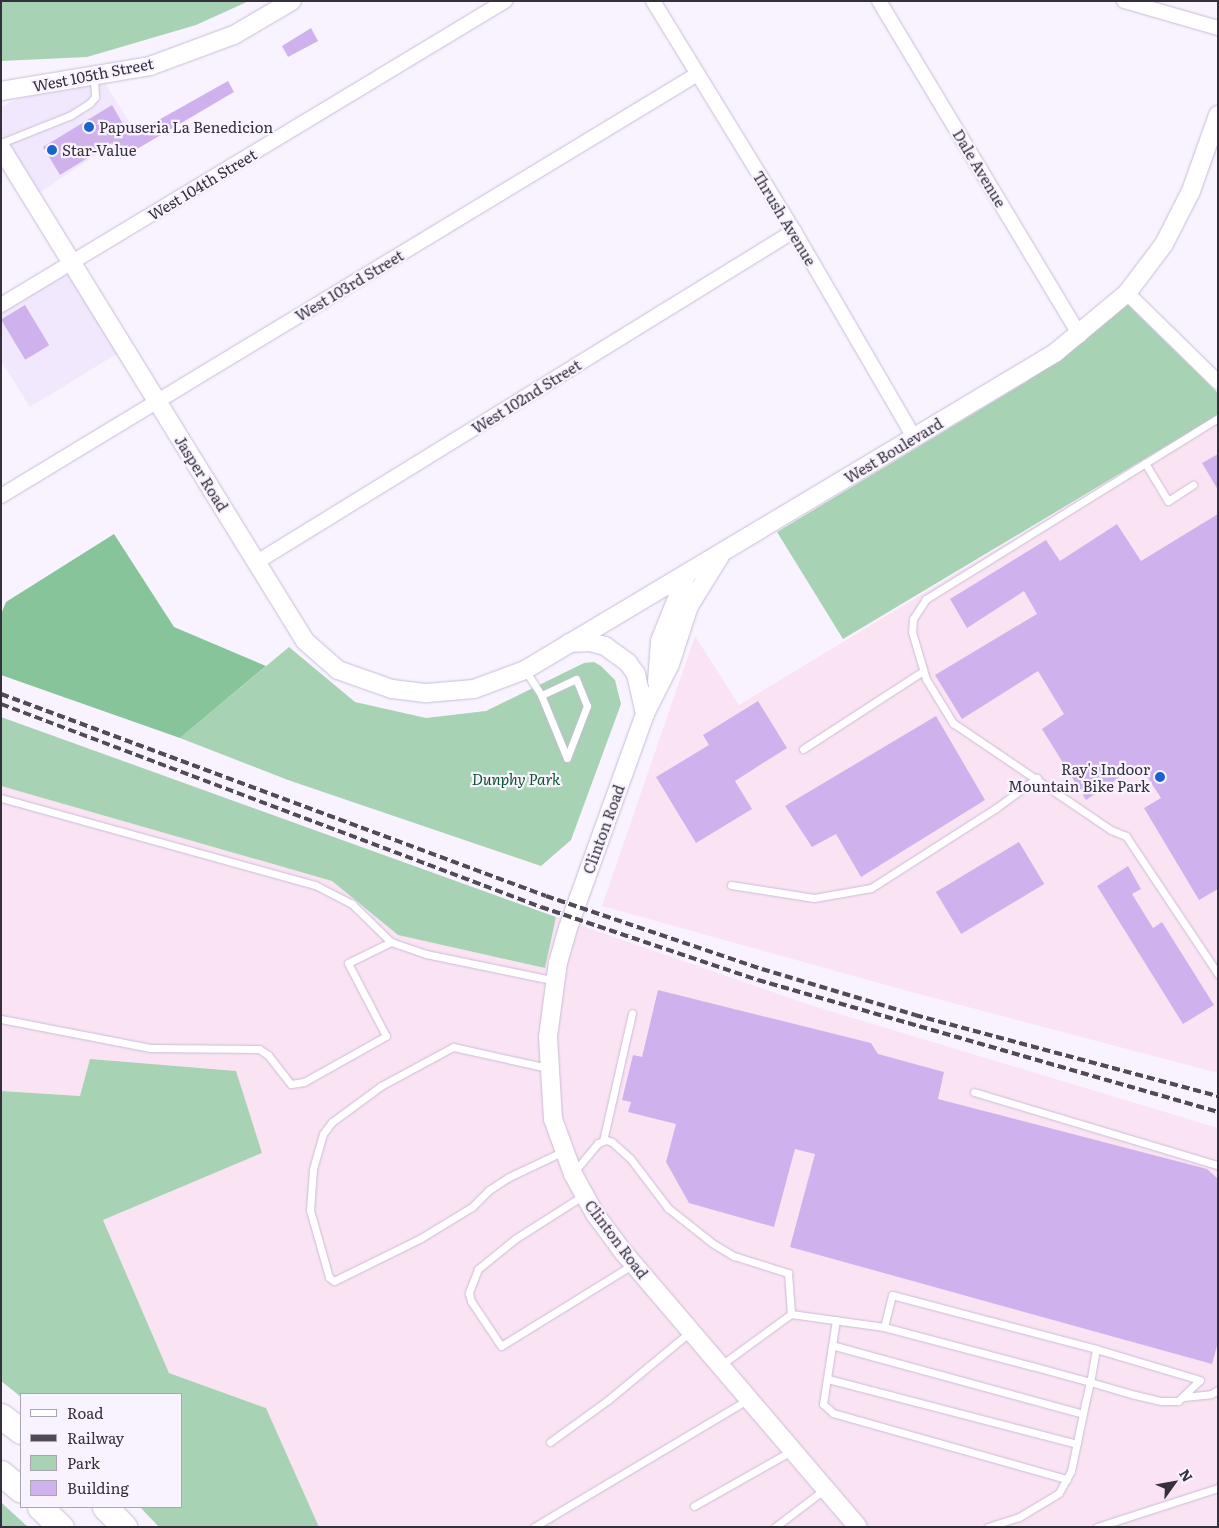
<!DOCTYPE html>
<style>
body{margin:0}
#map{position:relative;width:1219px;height:1528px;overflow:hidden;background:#f8f3fe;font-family:Literata,serif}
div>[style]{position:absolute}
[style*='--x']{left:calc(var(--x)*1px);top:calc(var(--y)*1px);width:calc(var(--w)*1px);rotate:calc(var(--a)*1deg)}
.built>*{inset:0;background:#f2e8fd}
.industrial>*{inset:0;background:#fae4f3}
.green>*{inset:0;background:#a8d2b4}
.forest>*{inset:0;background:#87c49a}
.building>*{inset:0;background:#cfb2ed;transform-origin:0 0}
.roads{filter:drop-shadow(0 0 1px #c9bcd7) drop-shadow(0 0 1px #c9bcd7)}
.service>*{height:7px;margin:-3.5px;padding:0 3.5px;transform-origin:3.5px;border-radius:3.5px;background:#fff}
.minor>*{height:14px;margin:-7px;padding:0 7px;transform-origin:7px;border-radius:7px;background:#fff}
.tertiary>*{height:18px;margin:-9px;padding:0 9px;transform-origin:9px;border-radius:9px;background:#fff}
.motorway>*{height:25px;margin:-12.5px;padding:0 12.5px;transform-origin:12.5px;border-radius:12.5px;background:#fff}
.rail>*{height:4px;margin-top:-2px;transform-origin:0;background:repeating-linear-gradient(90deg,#504b56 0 8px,transparent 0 12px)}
.dots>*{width:14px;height:14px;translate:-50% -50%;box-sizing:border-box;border:2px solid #f8f3fe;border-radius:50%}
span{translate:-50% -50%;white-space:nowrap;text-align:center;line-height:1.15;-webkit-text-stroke:4.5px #f8f3fe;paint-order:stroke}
.street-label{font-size:15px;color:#35303b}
.poi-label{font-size:15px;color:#35303b}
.left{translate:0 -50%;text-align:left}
.right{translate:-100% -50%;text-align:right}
.park-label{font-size:15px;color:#0c552e;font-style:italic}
.frame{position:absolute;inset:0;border:2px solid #35303b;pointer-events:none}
.legend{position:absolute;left:20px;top:1393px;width:162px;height:115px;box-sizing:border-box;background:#f8f3fe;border:1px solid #aaa5b0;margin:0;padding:6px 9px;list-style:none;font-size:15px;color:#35303b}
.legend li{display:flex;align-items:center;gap:10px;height:25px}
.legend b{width:25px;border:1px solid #aaa5b0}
.north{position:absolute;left:1149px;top:1458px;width:50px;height:50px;-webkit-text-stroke:4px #f8f3fe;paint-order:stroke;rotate:58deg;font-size:14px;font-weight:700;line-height:20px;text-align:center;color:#35303b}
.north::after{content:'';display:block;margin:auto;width:18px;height:22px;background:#35303b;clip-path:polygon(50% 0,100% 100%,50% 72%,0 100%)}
</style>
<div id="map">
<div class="built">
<div style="clip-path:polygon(105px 83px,134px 130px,39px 193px,1px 134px,1px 107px,20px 98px)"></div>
<div style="clip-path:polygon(69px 270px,120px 352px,30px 407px,1px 361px,1px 312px)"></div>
</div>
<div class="industrial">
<div style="clip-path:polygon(1218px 415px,1218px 1073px,915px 993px,602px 906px,695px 636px,739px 705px)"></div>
<div style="clip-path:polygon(1px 786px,332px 881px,398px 935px,545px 968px,556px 917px,810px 1005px,1218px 1128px,1218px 1527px,319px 1527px,266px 1408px,169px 1373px,103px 1220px,262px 1153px,81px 1096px,1px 1091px)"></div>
</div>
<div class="green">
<div style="clip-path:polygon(1px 1px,249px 1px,196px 25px,87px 57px,1px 61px)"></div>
<div style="clip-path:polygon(1127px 304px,1218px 393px,1218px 415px,843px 639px,777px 532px,1026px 382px)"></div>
<div style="clip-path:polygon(289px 647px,355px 702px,426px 718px,486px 711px,584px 663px,594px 662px,601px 666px,615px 680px,621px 704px,571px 840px,541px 866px,288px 780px,180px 738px)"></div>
<div style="clip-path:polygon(1px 717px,556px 917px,545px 968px,398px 935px,332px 881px,1px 786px)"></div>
<div style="clip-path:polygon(90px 1059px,236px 1071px,262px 1153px,103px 1220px,169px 1373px,266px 1408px,319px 1527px,159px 1527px,140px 1507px,181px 1507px,181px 1394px,21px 1394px,21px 1397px,1px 1381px,1px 1091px,80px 1096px)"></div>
<div style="clip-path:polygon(1px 1502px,5px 1506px,28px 1527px,1px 1527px)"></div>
</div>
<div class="forest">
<div style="clip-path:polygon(114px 534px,174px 627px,266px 666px,180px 738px,1px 675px,1px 614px,6px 602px)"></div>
</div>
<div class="building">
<div style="clip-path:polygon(311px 28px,318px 41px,288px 57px,282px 46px)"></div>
<div style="clip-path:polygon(228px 81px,234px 92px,120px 159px,112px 143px,60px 175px,43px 147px,112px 105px,130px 136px)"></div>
<div style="left:25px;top:305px;width:47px;height:28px;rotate:59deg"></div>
<div style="clip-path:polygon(1218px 454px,1218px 490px,1202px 463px)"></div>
<div style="clip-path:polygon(1218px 514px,1218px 889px,1199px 900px,1144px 808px,1161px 798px,1139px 764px,1086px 800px,1042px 729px,1064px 714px,1038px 671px,962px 719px,935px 675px,1037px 614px,1024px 591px,967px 628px,950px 599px,1046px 540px,1060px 561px,1117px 524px,1141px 561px)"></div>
<div style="clip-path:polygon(758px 701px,787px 748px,735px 781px,752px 809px,696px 843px,656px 777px,709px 745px,703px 735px)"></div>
<div style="clip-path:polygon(936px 716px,985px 800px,861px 877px,836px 834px,812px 847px,785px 806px)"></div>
<div style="left:1019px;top:842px;width:49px;height:97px;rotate:59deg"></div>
<div style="clip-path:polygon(1128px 866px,1141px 889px,1132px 894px,1153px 928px,1162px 922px,1214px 1005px,1183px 1024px,1097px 886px)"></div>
<div style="clip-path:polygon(658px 990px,871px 1043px,878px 1054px,944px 1072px,938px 1099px,1207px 1169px,1218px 1179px,1218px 1342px,1212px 1364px,790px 1247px,815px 1154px,795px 1149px,774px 1227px,689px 1203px,666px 1162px,676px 1124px,628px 1112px,631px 1102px,622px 1100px,633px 1055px,642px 1057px)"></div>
</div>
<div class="roads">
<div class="service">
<div style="--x:1;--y:143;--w:75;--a:-21.8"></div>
<div style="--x:71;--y:115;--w:22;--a:-32"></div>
<div style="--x:90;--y:103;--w:8;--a:-50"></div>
<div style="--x:95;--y:97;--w:21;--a:-93"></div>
<div style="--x:1218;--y:418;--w:344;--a:148.2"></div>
<div style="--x:926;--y:599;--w:24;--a:123"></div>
<div style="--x:913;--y:619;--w:13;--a:94"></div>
<div style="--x:912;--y:632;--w:49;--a:73.4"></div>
<div style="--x:926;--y:679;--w:52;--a:58.5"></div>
<div style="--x:953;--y:723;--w:191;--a:34.1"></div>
<div style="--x:1111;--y:830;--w:16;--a:22"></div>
<div style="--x:1126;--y:836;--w:166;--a:56.3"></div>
<div style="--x:1145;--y:463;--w:44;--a:58.8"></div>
<div style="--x:1168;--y:501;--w:30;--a:-33"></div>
<div style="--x:525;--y:670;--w:30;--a:57"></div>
<div style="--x:541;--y:695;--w:68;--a:67.6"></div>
<div style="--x:567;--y:758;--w:56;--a:-69"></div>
<div style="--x:587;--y:706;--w:29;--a:-112"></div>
<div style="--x:576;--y:679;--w:38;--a:155"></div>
<div style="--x:803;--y:749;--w:143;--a:-33"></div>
<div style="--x:1;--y:798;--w:326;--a:15.5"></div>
<div style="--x:315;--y:885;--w:42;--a:27.2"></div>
<div style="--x:352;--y:904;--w:54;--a:44.3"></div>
<div style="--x:391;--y:942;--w:37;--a:19"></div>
<div style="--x:426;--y:954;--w:133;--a:11.7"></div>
<div style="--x:731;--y:885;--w:84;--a:8.9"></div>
<div style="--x:814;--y:898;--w:58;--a:-10"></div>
<div style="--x:871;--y:888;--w:148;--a:-32.6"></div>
<div style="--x:996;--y:808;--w:51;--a:-36.2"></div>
<div style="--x:1;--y:1019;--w:152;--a:11"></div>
<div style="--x:150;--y:1048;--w:109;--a:0.5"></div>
<div style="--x:259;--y:1049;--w:11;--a:34"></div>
<div style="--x:268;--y:1055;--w:37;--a:52"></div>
<div style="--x:291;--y:1084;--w:13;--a:-9"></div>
<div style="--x:304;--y:1082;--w:94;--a:-29.3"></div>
<div style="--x:386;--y:1036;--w:82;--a:-117.5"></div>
<div style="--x:348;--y:963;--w:48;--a:-26"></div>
<div style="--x:548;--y:1068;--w:97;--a:-167.5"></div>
<div style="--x:453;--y:1047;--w:82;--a:151.6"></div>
<div style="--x:381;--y:1086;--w:61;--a:143.7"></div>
<div style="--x:332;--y:1122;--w:15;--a:127"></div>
<div style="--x:323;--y:1134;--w:37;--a:106"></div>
<div style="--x:313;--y:1170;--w:40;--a:94.3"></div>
<div style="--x:310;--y:1210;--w:70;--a:74.2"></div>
<div style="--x:329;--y:1277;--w:6;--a:39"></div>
<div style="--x:334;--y:1281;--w:97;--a:-26.3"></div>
<div style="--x:421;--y:1238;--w:60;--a:-31.3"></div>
<div style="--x:472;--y:1207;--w:24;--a:-45"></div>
<div style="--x:489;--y:1190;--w:24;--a:-33"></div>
<div style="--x:509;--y:1177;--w:61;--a:-25.3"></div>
<div style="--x:974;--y:1092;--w:255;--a:16.7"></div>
<div style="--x:603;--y:1141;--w:131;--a:-77.2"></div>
<div style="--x:573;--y:1173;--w:39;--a:-50"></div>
<div style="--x:598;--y:1143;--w:9;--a:-21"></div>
<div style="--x:606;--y:1140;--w:6;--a:18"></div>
<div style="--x:612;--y:1142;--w:24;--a:42"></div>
<div style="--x:630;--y:1158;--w:63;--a:52.8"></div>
<div style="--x:668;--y:1208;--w:56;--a:38.5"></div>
<div style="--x:712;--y:1243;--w:26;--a:31"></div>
<div style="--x:734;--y:1256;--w:57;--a:17.5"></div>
<div style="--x:788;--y:1273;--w:41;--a:85.8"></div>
<div style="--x:584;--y:1195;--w:82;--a:147.5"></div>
<div style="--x:515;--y:1239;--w:48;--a:141"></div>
<div style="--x:478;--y:1269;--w:26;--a:111"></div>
<div style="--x:469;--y:1293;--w:8;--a:76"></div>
<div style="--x:471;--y:1301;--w:54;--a:56.3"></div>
<div style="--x:501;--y:1346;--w:156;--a:-31.7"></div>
<div style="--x:836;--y:1320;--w:85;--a:98.8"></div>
<div style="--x:823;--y:1404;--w:13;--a:42"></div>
<div style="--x:833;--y:1413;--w:243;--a:15.8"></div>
<div style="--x:884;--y:1327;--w:33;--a:-76"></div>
<div style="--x:892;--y:1295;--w:211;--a:14.8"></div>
<div style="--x:835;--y:1346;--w:257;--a:15.3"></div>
<div style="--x:721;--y:1365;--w:87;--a:-36.1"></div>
<div style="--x:791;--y:1314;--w:94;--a:8"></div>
<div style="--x:884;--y:1327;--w:153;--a:14.8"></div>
<div style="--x:1032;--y:1366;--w:60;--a:15.4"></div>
<div style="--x:1090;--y:1382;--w:47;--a:16.1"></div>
<div style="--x:1135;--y:1395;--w:28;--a:13"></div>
<div style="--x:1162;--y:1401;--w:16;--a:0"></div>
<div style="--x:1178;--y:1401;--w:30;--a:-44"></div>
<div style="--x:1200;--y:1380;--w:109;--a:-163.4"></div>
<div style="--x:1096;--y:1349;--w:34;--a:100"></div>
<div style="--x:1090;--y:1382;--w:23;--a:103"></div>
<div style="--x:1085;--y:1404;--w:68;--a:101.8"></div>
<div style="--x:1071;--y:1471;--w:25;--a:119"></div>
<div style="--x:1059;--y:1493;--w:47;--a:149"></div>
<div style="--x:1019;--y:1517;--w:33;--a:162"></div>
<div style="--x:828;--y:1379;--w:257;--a:14.6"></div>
<div style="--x:1184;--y:1397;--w:27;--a:-6"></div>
<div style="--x:1211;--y:1394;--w:8;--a:-30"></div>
<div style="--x:550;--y:1442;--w:72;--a:-35.9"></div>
<div style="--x:608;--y:1400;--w:108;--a:-39.7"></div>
<div style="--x:694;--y:1506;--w:114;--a:-29.5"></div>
<div style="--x:534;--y:1527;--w:250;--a:-30.8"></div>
<div style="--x:775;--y:1527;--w:63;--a:-37.2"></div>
<div style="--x:1097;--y:1527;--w:127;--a:-17.9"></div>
</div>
<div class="minor">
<div style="--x:653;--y:1;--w:270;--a:58.5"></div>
<div style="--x:794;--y:231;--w:238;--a:59.8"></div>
<div style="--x:879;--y:1;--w:390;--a:59"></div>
<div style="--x:1124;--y:1;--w:98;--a:16"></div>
<div style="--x:1127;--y:293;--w:127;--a:44.4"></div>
<div style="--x:1;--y:305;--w:589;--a:-31.1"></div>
<div style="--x:1;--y:496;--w:813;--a:-31.21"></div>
<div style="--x:257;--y:562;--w:631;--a:-31.65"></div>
</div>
<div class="tertiary">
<div style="--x:1;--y:91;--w:151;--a:-9.5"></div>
<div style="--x:150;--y:66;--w:90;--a:-20.3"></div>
<div style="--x:234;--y:35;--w:67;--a:-30.4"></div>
<div style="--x:1;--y:148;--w:579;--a:58.34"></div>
<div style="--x:305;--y:641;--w:44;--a:41.3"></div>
<div style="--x:338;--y:670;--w:57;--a:19.4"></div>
<div style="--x:392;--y:689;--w:35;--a:7"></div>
<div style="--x:427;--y:693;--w:47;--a:-4.9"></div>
<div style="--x:474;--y:689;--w:54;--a:-20.4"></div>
<div style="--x:525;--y:670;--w:618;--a:-30.88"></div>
<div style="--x:1055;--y:353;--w:94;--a:-39.8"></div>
<div style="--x:1127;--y:293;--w:61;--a:-52.9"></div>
<div style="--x:1164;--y:244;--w:59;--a:-63"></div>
<div style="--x:1191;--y:191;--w:81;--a:-70.4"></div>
<div style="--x:720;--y:556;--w:59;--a:121.8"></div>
<div style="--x:689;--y:606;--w:61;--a:108.1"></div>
<div style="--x:670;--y:664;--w:56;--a:116.6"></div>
<div style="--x:645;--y:714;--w:227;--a:109.8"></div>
<div style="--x:568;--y:928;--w:35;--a:106"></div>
<div style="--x:558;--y:962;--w:76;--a:97.6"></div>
<div style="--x:548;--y:1037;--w:82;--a:86.5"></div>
<div style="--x:553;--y:1119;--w:59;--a:70"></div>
<div style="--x:573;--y:1174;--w:46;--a:61.2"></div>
<div style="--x:595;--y:1214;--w:49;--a:53.4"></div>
<div style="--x:624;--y:1253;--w:360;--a:49.5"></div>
<div style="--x:569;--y:643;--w:21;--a:-3"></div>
<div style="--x:590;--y:642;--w:16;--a:15"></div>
<div style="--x:605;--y:646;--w:29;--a:36"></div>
<div style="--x:628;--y:663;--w:14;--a:54"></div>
<div style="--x:636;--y:674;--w:41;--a:77.3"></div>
<div style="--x:657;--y:682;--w:41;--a:-85.8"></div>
<div style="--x:660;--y:641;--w:73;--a:-68.3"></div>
</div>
<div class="motorway">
<div style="--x:1;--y:1416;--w:25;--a:37"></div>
<div style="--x:1;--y:1473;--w:26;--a:40"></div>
<div style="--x:40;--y:1507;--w:29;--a:44"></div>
<div style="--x:105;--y:1507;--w:28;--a:46"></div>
</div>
</div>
<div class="rail">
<div style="--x:1;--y:694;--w:581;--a:20.34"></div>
<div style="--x:546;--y:896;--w:228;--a:18.7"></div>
<div style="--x:762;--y:969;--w:160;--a:16.7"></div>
<div style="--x:915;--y:1015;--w:314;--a:15"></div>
<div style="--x:1;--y:704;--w:577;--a:20.6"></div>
<div style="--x:541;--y:907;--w:229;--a:18.6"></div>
<div style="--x:758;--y:980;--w:479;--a:16"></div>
</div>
<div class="dots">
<div style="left:89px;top:127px;background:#1863cd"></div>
<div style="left:52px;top:150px;background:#1863cd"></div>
<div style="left:1160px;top:777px;background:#1863cd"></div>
</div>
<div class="street-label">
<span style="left:93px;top:74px;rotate:-11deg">West 105th Street</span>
<span style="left:980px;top:168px;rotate:59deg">Dale Avenue</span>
<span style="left:202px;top:184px;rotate:-31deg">West 104th Street</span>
<span style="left:785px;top:218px;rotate:59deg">Thrush Avenue</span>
<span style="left:349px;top:285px;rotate:-31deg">West 103rd Street</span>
<span style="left:526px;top:396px;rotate:-32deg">West 102nd Street</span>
<span style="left:893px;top:450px;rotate:-31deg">West Boulevard</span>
<span style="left:202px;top:473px;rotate:58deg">Jasper Road</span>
<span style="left:603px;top:829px;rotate:-70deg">Clinton Road</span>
<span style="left:617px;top:1239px;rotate:53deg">Clinton Road</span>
</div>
<div class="poi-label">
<span class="left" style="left:99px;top:127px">Papuseria La Benedicion</span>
<span class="left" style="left:62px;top:150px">Star-Value</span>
<span class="right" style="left:1150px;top:777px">Ray's Indoor<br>Mountain Bike Park</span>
</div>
<div class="park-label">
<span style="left:516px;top:779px">Dunphy Park</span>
</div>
<div class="frame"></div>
<ul class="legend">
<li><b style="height:6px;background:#fff"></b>Road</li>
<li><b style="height:6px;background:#504b56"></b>Railway</li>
<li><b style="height:14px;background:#a8d2b4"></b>Park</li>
<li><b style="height:14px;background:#cfb2ed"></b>Building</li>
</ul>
<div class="north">N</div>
</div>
